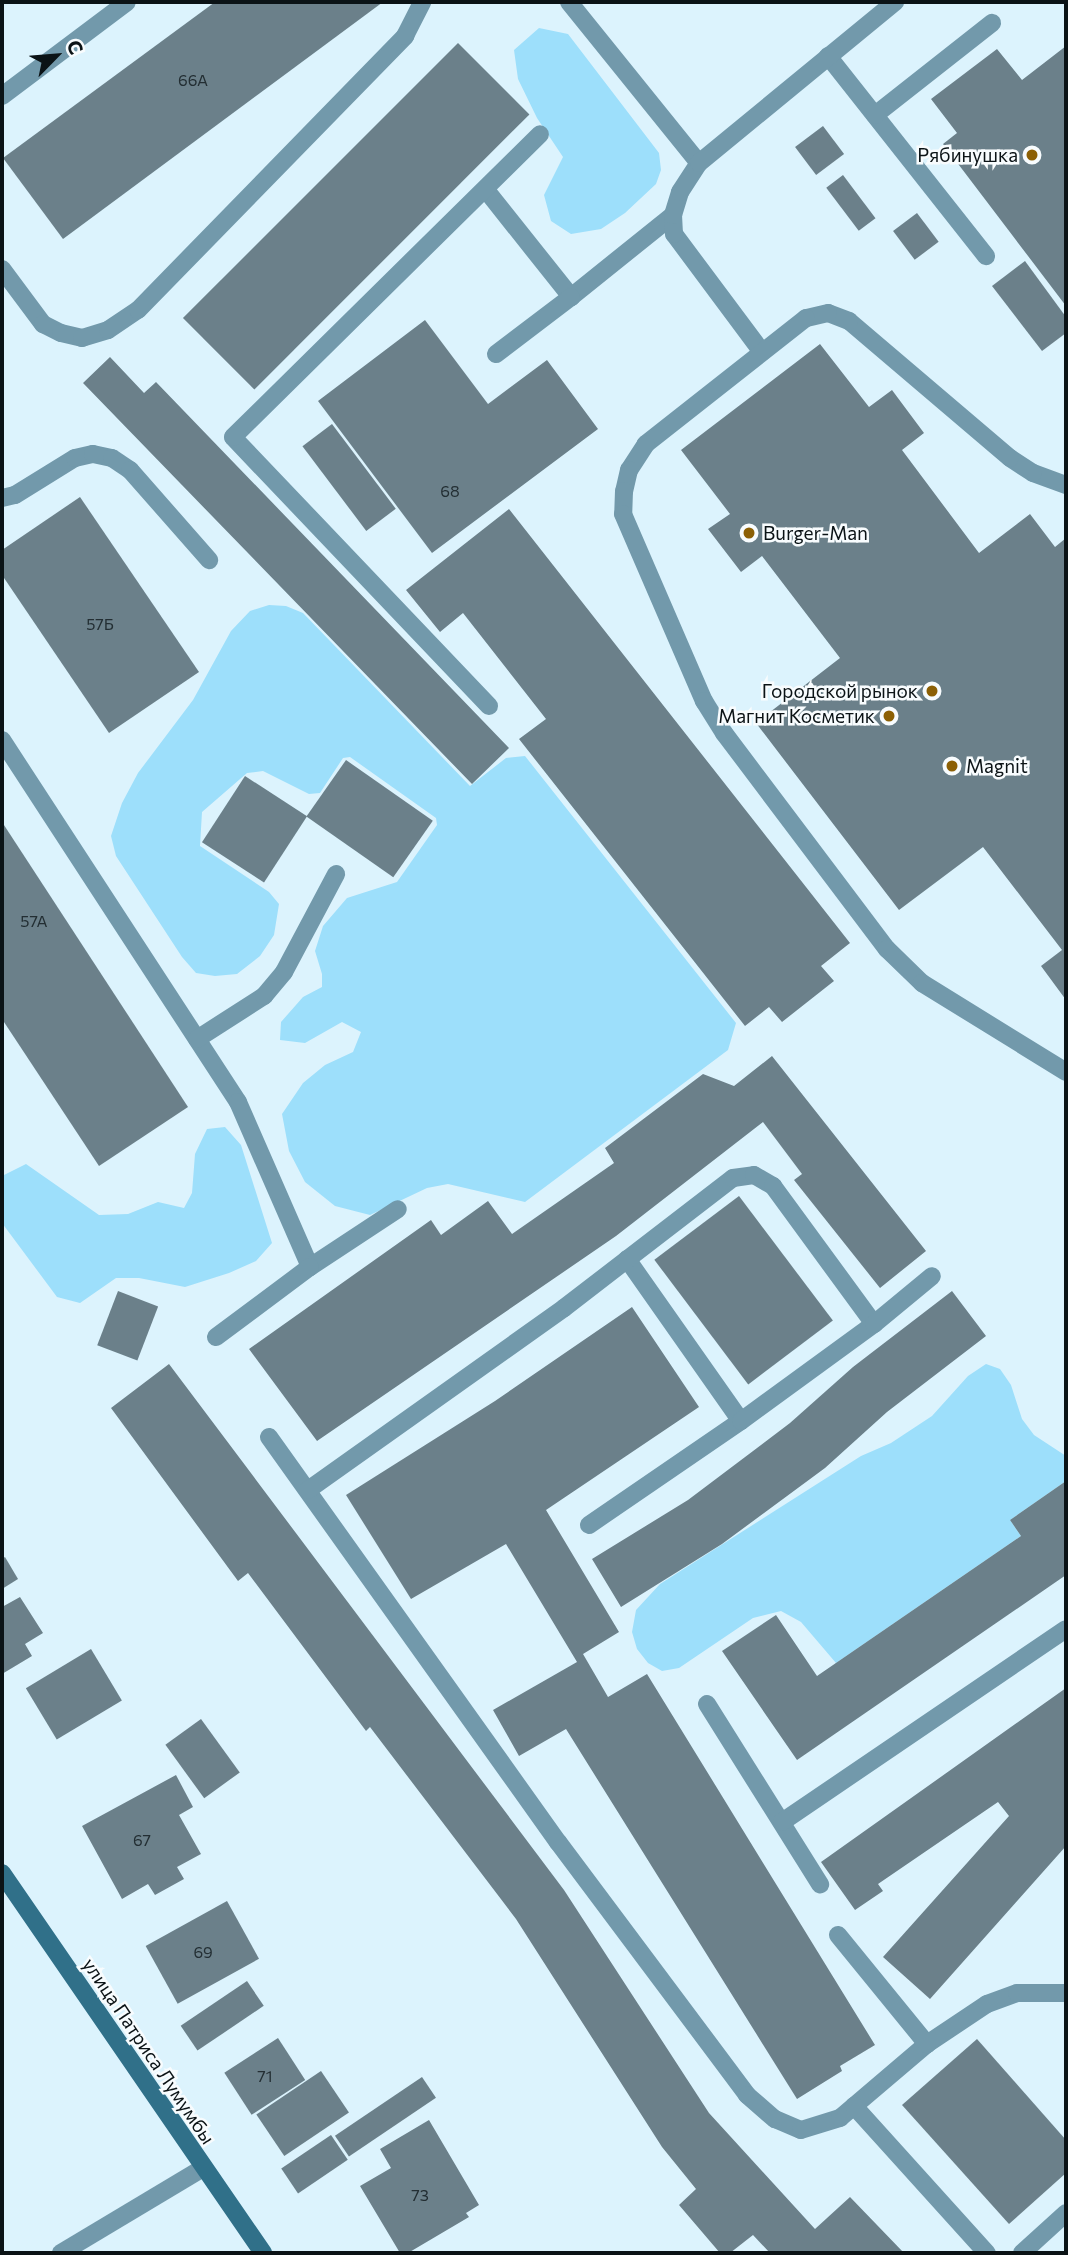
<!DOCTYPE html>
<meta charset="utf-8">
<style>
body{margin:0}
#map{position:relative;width:1068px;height:2255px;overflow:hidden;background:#dcf3fd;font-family:Commissioner,sans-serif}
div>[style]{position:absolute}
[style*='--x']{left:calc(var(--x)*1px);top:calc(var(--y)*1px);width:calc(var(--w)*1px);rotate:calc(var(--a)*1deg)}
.green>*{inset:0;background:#9ddffb}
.building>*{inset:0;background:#6b808a;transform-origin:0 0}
.lane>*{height:18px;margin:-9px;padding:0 9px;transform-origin:9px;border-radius:9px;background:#7299ab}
.secondary>*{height:18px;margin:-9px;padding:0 9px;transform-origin:9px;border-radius:9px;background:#307089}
.dots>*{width:19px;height:19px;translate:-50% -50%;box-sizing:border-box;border:4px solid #f8fcfe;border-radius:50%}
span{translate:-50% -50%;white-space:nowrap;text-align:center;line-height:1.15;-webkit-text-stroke:5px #f8fcfe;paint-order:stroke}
.number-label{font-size:16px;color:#232e33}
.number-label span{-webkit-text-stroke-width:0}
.poi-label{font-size:19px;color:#0b1316}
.right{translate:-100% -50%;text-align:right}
.left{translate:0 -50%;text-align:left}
.street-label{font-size:19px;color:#0b1316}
.frame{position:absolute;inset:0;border:4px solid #0b1316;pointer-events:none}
.north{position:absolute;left:21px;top:21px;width:70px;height:70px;-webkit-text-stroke:5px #f8fcfe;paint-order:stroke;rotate:65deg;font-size:19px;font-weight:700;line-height:28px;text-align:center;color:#0b1316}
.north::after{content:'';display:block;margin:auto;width:24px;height:32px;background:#0b1316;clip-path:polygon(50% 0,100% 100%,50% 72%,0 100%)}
</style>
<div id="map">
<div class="green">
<div style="clip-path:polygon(539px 28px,568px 34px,659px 153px,661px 170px,656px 184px,625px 213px,601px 229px,571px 234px,551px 221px,544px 195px,563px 157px,537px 118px,518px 79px,514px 50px)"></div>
<div style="clip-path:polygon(269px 605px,286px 606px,303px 613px,470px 786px,506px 758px,525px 756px,736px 1023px,728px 1050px,525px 1202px,448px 1184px,427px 1188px,370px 1215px,335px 1206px,305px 1182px,289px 1151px,282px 1114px,303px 1083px,325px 1065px,353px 1052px,361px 1032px,342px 1022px,305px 1043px,280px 1040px,281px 1022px,303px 997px,322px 987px,322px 974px,315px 951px,323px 926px,347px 898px,397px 882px,437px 825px,436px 818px,350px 757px,343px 758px,320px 793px,309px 794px,263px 771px,247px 773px,202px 812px,200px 846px,269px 892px,279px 904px,274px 935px,260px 956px,237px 974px,215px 976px,196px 973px,182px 957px,116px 856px,111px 836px,122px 803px,138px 773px,193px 700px,231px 631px,250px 611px)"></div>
<div style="clip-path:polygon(225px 1127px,241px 1145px,272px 1243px,256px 1261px,229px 1273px,185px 1287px,139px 1278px,116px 1278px,80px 1303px,57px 1297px,2px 1223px,2px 1176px,26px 1164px,99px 1215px,128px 1214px,158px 1202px,184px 1208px,192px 1193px,195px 1154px,207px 1129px)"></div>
<div style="clip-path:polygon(986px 1364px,1000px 1369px,1011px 1385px,1022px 1419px,1034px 1435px,1066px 1456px,1066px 1481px,1010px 1520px,1021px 1536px,836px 1663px,801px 1622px,781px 1611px,753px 1618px,679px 1668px,662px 1671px,648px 1663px,637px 1649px,632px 1632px,636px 1610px,660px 1584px,861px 1456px,891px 1443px,932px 1416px,968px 1376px)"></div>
</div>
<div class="building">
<div style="clip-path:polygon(215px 2px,383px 2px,63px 239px,3px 158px)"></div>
<div style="left:458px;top:43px;width:101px;height:389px;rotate:45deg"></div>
<div style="clip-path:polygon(1066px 46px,1066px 306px,943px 144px,957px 133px,931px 99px,997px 49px,1022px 80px)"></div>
<div style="left:823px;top:126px;width:35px;height:35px;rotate:53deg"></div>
<div style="left:843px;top:175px;width:54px;height:21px;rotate:53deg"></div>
<div style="left:917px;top:213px;width:36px;height:30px;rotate:53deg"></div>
<div style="clip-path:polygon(1025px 261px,1066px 317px,1066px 333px,1042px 351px,992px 286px)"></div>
<div style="clip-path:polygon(425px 320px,488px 404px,547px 360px,598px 429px,432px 553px,318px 401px)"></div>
<div style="clip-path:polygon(820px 344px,869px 407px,892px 390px,924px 433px,902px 450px,979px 553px,1030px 514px,1055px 547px,1066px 538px,1066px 1000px,1041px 966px,1062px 950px,983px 847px,899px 910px,756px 723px,840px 658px,762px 556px,741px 572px,708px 529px,730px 514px,681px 450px)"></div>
<div style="clip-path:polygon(110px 357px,144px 393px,156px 382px,509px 748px,472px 784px,83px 383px)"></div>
<div style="left:332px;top:424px;width:106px;height:37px;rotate:53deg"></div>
<div style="clip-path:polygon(80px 497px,199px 672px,109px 733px,2px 575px,2px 550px)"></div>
<div style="clip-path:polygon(509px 509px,850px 943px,821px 966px,834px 981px,782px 1022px,769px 1007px,745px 1026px,519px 739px,546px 719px,463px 613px,440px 632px,406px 590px)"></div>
<div style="left:346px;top:760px;width:106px;height:69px;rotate:35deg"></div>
<div style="left:245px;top:776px;width:74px;height:79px;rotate:33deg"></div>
<div style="clip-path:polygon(2px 822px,188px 1107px,99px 1166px,2px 1019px)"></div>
<div style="clip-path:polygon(772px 1056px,926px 1251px,880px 1288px,794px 1180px,802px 1174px,763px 1122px,616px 1236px,317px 1441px,249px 1349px,431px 1220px,441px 1235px,488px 1201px,512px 1234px,614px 1163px,605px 1148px,703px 1074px,734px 1086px)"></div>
<div style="left:739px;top:1196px;width:156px;height:106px;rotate:53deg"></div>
<div style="left:118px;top:1291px;width:43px;height:58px;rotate:21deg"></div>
<div style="clip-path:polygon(952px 1291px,986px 1336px,887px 1412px,825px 1468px,722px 1544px,621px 1607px,592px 1559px,688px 1500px,790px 1423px,853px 1367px)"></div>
<div style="clip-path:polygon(632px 1307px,699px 1407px,546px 1510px,619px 1632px,583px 1654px,608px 1697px,647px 1674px,875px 2045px,840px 2066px,842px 2071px,797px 2099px,566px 1729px,519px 1756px,493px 1710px,577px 1662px,506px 1544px,411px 1599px,346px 1495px,495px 1401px)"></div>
<div style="clip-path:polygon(169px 1364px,564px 1890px,709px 2113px,815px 2229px,850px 2197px,904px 2253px,770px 2253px,753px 2235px,730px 2253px,720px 2253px,679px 2205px,696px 2189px,662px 2147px,516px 1919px,370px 1727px,366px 1731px,248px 1573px,238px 1581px,111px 1408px)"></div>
<div style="clip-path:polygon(1066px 1481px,1066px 1575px,797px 1760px,722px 1651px,776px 1615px,817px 1676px,1021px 1536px,1010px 1520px)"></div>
<div style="clip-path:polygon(5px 1557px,18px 1579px,2px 1589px,2px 1559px)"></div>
<div style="clip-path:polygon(20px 1597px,43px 1633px,25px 1644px,32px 1656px,2px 1674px,2px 1607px)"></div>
<div style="left:91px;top:1649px;width:60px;height:76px;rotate:59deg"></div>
<div style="clip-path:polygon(1066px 1688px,1066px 1846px,930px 1999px,883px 1957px,1009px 1816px,998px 1802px,878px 1884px,883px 1891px,855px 1910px,821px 1862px)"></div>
<div style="left:201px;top:1719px;width:66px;height:44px;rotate:54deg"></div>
<div style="clip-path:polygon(176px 1775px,193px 1807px,179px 1815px,201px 1854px,177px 1867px,184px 1879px,155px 1895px,148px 1884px,122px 1899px,82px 1826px)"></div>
<div style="left:227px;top:1901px;width:66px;height:93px;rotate:61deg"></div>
<div style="left:247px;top:1981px;width:30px;height:80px;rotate:56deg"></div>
<div style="left:278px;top:2038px;width:50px;height:64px;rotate:57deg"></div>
<div style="clip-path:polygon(977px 2039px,1066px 2140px,1066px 2173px,1009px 2224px,902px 2105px)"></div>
<div style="left:321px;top:2071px;width:50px;height:78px;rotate:56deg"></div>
<div style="left:422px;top:2077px;width:25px;height:105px;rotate:56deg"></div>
<div style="clip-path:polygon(429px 2120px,479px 2205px,466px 2213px,469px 2217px,408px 2253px,400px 2253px,360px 2186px,391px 2168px,380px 2149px)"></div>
<div style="left:331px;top:2135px;width:30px;height:60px;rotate:56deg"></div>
</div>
<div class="lane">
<div style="--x:569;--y:2;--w:207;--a:51.1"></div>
<div style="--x:828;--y:56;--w:255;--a:51.7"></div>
<div style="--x:2;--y:96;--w:156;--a:-36.9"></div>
<div style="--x:875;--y:115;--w:149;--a:-38.2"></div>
<div style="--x:486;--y:190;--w:137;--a:51.5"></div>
<div style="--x:571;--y:297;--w:131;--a:-38.8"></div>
<div style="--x:2;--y:269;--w:69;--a:53.3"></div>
<div style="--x:43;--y:324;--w:20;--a:27"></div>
<div style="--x:61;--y:333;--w:22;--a:13"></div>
<div style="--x:82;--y:338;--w:27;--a:-17"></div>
<div style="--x:108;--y:330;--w:36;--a:-34"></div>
<div style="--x:138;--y:310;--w:383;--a:-45.7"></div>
<div style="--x:405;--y:36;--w:38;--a:-63"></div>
<div style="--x:762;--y:352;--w:147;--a:-126.7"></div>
<div style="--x:674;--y:234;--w:19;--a:-93"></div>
<div style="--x:673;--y:215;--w:24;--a:-73"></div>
<div style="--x:680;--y:192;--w:35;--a:-57"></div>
<div style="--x:699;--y:163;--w:254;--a:-39.4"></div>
<div style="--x:496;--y:354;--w:94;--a:-37.2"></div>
<div style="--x:1066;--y:485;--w:35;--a:-160"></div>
<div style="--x:1033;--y:473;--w:27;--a:-147"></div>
<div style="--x:1010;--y:458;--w:211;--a:-139.6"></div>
<div style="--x:849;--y:321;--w:22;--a:-159"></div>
<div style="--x:828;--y:313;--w:23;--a:167"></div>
<div style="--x:806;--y:318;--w:204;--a:141.8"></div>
<div style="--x:646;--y:444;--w:31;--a:123"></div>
<div style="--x:629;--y:470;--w:22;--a:103"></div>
<div style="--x:624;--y:491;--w:23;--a:92"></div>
<div style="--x:623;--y:514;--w:204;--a:66.6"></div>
<div style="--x:704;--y:701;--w:38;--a:58"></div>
<div style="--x:724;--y:733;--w:271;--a:53"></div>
<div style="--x:887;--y:949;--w:49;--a:44.2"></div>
<div style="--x:922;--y:983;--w:169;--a:31.7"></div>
<div style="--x:2;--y:498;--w:13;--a:-13"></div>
<div style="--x:15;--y:495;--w:70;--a:-31.7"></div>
<div style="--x:75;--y:458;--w:18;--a:-13"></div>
<div style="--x:93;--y:454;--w:19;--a:12"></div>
<div style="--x:112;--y:458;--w:22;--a:34"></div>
<div style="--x:130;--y:470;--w:120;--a:48.7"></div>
<div style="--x:489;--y:706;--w:371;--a:-133.6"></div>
<div style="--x:233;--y:437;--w:431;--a:-44.6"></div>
<div style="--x:2;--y:740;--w:432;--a:56.9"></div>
<div style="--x:238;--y:1102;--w:180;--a:66.4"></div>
<div style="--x:310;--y:1267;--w:105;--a:-33.4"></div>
<div style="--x:197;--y:1039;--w:80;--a:-32.7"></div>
<div style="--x:264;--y:996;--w:31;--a:-50"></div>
<div style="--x:284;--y:972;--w:111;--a:-62"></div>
<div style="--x:627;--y:1259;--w:198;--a:54.9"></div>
<div style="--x:216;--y:1337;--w:117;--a:-36.7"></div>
<div style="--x:269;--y:1437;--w:498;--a:54.5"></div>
<div style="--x:558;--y:1842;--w:316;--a:53.2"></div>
<div style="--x:747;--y:2095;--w:37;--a:41"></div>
<div style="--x:775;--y:2119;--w:28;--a:23"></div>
<div style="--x:801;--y:2130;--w:41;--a:-17.1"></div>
<div style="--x:840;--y:2118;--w:114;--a:-40.4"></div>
<div style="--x:927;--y:2044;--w:72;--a:-33.7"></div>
<div style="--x:987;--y:2004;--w:32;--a:-20"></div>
<div style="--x:1017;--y:1993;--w:49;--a:0"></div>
<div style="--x:308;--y:1490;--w:314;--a:-35.4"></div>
<div style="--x:564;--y:1308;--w:213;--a:-37.6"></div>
<div style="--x:733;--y:1178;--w:21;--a:-8"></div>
<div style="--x:754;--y:1175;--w:22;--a:30"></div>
<div style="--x:773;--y:1186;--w:171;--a:53.8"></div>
<div style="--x:589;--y:1525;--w:184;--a:-34.4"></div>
<div style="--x:741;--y:1421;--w:165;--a:-36.1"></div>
<div style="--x:874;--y:1324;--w:75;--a:-39.6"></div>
<div style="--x:707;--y:1704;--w:213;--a:57.9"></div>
<div style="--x:782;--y:1822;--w:343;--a:-34.2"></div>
<div style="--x:838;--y:1935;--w:141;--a:50.8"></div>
<div style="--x:854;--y:2106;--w:198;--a:47.9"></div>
<div style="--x:61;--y:2253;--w:165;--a:-30.9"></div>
<div style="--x:1022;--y:2253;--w:59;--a:-42.3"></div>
</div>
<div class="secondary">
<div style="--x:2;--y:1873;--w:461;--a:55.5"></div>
</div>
<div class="dots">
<div style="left:1032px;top:155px;background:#8c6005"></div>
<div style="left:749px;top:533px;background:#8c6005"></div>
<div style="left:932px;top:691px;background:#8c6005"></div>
<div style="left:889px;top:716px;background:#8c6005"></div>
<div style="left:952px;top:766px;background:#8c6005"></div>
</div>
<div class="number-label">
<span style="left:193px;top:80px">66А</span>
<span style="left:450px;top:491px">68</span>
<span style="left:100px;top:624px">57Б</span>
<span style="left:34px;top:921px">57А</span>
<span style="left:142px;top:1840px">67</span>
<span style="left:203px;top:1952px">69</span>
<span style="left:265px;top:2076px">71</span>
<span style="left:420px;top:2195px">73</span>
</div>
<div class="poi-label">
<span class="right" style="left:1018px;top:155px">Рябинушка</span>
<span class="left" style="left:763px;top:533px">Burger-Man</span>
<span class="right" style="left:918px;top:691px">Городской рынок</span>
<span class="right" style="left:875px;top:716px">Магнит Косметик</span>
<span class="left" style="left:966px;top:766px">Magnit</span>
</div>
<div class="street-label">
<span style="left:149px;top:2051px;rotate:56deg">улица Патриса Лумумбы</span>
</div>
<div class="frame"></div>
<div class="north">С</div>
</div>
